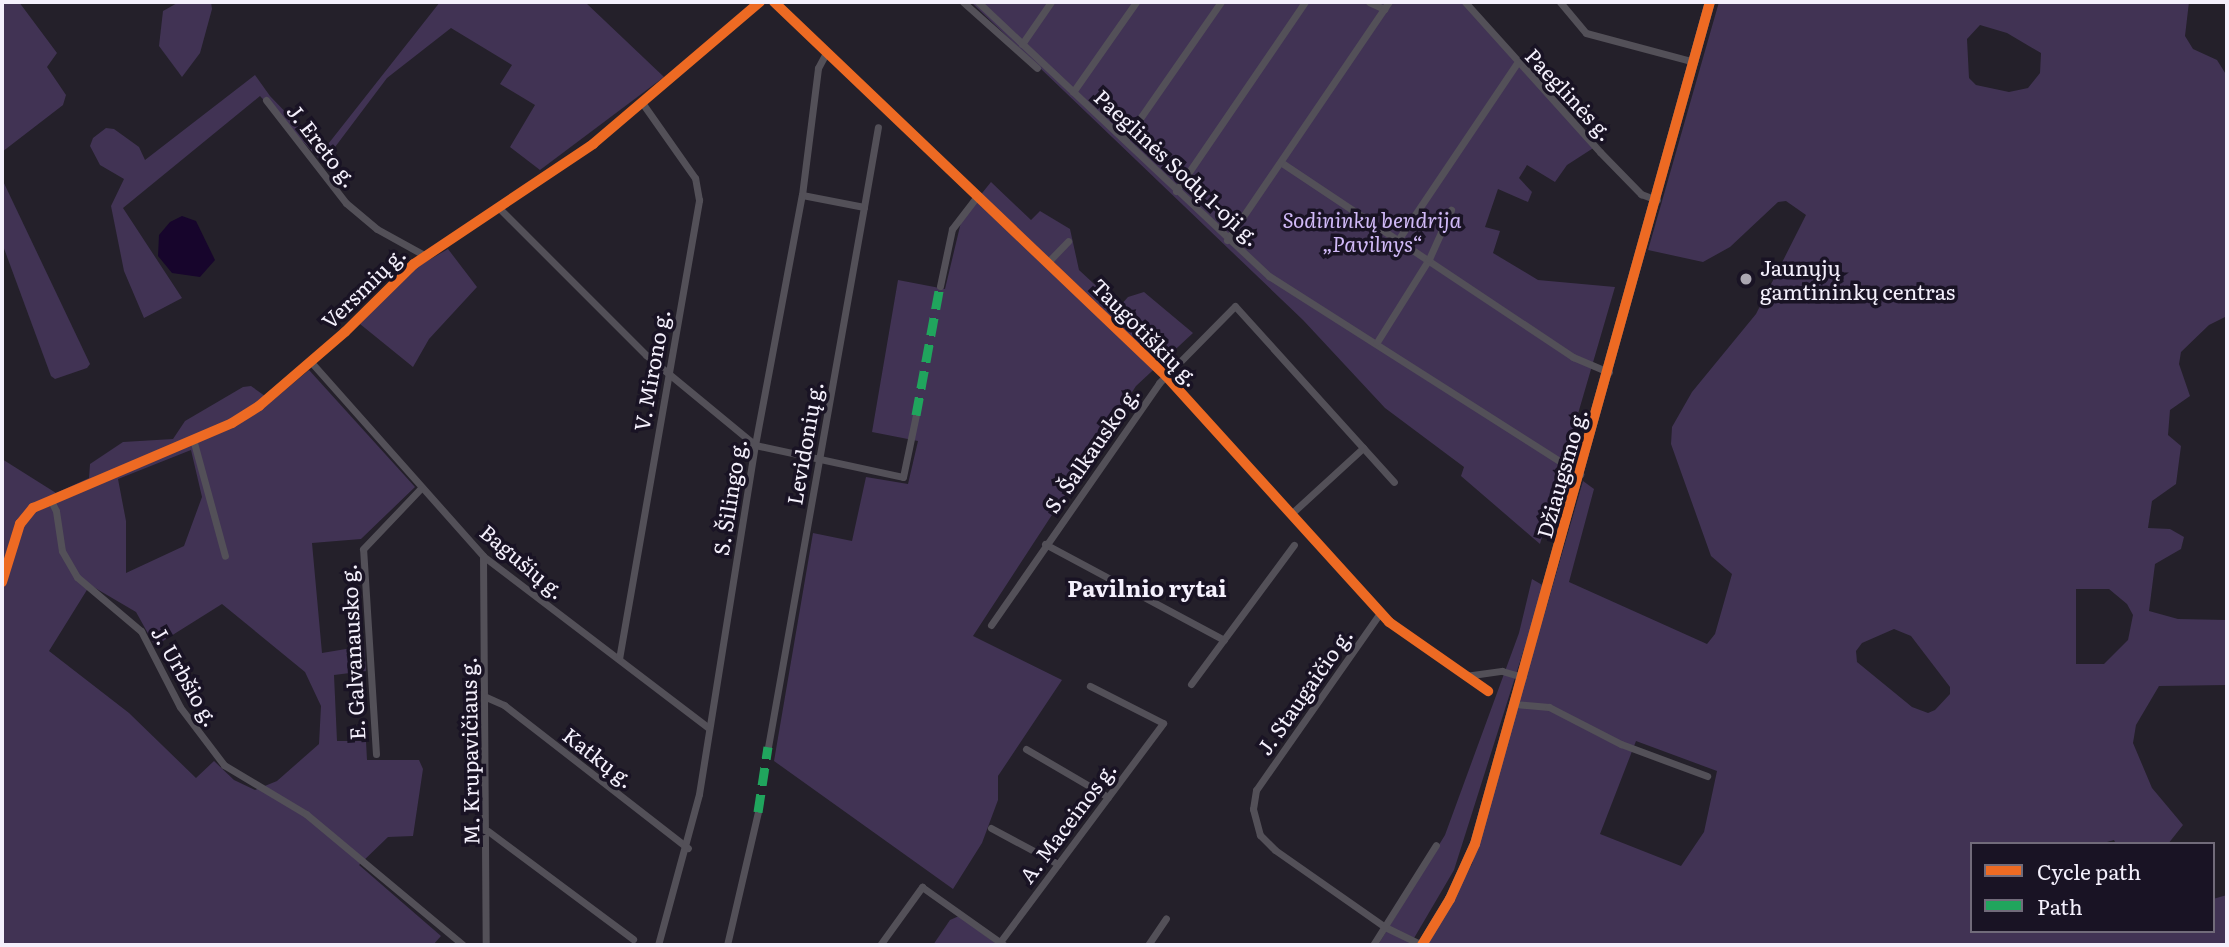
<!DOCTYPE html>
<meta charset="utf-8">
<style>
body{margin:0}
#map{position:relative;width:2229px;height:947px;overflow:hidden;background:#24202a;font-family:Literata,serif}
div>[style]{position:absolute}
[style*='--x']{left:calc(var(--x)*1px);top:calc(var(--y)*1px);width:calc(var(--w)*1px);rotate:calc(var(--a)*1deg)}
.green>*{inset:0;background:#413354}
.water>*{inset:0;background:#17052c}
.street>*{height:7px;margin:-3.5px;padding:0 3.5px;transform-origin:3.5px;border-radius:3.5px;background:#535058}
.secondary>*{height:10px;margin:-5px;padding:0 5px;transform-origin:5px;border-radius:5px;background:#5e5b64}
.quiet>*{height:9px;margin-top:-4.5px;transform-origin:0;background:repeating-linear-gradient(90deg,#20a55d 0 18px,transparent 0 27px)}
.cycleway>*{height:10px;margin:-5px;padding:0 5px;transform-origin:5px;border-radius:5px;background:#ed6a23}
.dots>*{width:19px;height:19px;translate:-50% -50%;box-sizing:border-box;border:4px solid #191324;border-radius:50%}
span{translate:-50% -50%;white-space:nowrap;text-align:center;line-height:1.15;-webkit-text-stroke:7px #191324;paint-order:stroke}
.street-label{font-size:21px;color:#f4f0fc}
.park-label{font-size:21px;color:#d0b9f7;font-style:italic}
.poi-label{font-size:21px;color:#f4f0fc}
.left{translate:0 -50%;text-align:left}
.neighbourhood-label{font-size:23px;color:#f4f0fc;font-weight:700}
.frame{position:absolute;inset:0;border:4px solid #f4f0fc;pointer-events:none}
.legend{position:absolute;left:1970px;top:842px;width:245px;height:91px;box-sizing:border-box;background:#191324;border:2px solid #716b7a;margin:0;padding:9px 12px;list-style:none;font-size:21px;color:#f4f0fc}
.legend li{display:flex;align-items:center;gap:14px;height:35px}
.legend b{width:35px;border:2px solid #716b7a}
</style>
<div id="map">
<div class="green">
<div style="clip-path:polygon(2px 2px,19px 2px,57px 53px,47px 67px,66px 95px,63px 105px,2px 152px)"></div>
<div style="clip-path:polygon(179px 2px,211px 2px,212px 9px,200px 53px,182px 77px,159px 46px,163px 11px)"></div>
<div style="clip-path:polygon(440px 2px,585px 2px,664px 77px,540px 170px,510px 147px,535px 105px,500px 84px,512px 65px,451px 28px,387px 78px,323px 163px,260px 96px,123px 208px,182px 298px,144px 318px,124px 271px,111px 206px,124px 179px,100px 165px,90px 146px,93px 138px,106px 128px,114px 129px,139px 147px,145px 160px,255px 75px,270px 96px,319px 147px,325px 148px)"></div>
<div style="clip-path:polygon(971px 2px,1468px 2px,1598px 145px,1567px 165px,1555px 182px,1527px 165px,1519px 178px,1532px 192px,1528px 202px,1498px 189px,1485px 227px,1500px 231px,1493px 253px,1538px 280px,1615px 287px,1540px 544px,1461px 476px,1464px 467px,1385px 408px,1303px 320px)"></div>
<div style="clip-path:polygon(evenodd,1719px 2px,2189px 2px,2185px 36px,2193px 49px,2217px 60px,2227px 76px,2227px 316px,2209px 325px,2181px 352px,2179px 364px,2190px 396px,2170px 410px,2168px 435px,2181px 446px,2176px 484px,2152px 501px,2148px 528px,2170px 529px,2184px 537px,2181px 549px,2155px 564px,2149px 611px,2178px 619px,2227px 620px,2227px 685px,2159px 686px,2136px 725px,2133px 743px,2152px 788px,2183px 825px,2168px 844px,2116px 844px,2114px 840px,2100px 844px,1972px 844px,1972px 931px,2213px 931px,2213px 899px,2227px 895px,2227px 945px,1428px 945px,1472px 864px,1583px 481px,1594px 489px,1569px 582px,1707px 644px,1715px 634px,1732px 574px,1711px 556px,1671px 444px,1672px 427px,1692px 392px,1756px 314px,1806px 215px,1786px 201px,1778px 202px,1730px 247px,1703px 262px,1648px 250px,1719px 2px,1980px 25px,2007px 33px,2041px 53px,2040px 73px,2028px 88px,2009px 92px,1976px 85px,1969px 78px,1967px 39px,1980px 25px,1719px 2px,2076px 589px,2109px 589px,2127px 604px,2133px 615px,2128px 640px,2104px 664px,2076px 664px,2076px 589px,1719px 2px,1894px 629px,1911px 636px,1950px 687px,1950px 694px,1935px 710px,1928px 713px,1912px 707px,1857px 662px,1856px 651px,1862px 643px,1894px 629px,1719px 2px,1636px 741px,1717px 771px,1704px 832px,1681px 866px,1600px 834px,1636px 741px)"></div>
<div style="clip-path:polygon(2px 179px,90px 364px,87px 368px,55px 379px,51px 376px,2px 243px)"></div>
<div style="clip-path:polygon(991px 182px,1031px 220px,1040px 211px,1070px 229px,1079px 270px,1119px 307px,1128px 297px,1144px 292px,1193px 333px,1136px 386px,973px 636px,1062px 680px,998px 776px,998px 800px,982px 843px,953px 889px,774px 761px,813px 533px,852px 541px,866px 477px,908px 484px,918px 441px,872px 432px,898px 280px,945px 289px,962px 218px)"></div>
<div style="clip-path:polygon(448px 249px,477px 287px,429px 339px,413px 367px,360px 324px,415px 268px)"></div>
<div style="clip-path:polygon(evenodd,309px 370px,415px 487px,361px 539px,312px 543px,322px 653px,364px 646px,366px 671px,334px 675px,337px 741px,366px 741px,367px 760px,419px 760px,423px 769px,413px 836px,388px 837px,359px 865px,441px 936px,433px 945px,2px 945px,2px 459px,56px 493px,89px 478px,90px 464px,123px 442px,173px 439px,185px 421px,243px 387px,251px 386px,272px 401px,309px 370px,191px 450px,202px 497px,184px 546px,126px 573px,126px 521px,118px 479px,191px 450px,309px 370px,90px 585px,136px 612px,155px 646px,222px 604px,305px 672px,321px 706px,319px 744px,277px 781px,255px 790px,234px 780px,214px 761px,196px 778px,129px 713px,49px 651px,90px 585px)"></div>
<div style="clip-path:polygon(1532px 579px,1544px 586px,1454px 870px,1410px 945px,1378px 945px,1445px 835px,1519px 633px)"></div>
<div style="clip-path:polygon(959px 916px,998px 945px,933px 945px,950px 920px)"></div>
</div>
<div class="water">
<div style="clip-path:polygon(182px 216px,196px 221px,215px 260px,200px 277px,172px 273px,158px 256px,159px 235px,170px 222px)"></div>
</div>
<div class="street">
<div style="--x:774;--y:2;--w:542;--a:43.65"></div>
<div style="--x:1166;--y:376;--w:332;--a:47.8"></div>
<div style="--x:1389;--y:622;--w:121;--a:34.9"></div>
<div style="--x:963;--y:2;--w:99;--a:41.7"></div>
<div style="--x:978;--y:2;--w:400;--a:43.3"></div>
<div style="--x:1269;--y:276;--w:369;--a:32.5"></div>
<div style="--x:1369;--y:2;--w:17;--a:25"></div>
<div style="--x:1465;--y:2;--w:202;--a:48"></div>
<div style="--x:1600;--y:152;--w:59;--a:45.7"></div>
<div style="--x:1641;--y:194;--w:17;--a:21"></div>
<div style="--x:1560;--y:2;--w:40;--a:50"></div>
<div style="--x:1586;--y:33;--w:112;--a:15"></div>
<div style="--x:1022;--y:44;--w:51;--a:-55.4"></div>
<div style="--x:1073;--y:92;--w:110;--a:-55"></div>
<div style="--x:266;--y:100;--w:130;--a:52.2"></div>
<div style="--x:346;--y:203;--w:40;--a:40"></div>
<div style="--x:377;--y:229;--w:54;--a:29"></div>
<div style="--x:1125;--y:140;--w:168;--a:-55.2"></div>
<div style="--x:1282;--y:163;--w:350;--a:33.7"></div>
<div style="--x:1573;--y:357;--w:39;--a:23"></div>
<div style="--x:1176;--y:191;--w:229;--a:-55.7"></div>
<div style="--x:498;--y:207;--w:209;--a:45"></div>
<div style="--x:646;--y:355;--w:141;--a:39.5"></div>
<div style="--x:755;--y:445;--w:151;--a:12.2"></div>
<div style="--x:903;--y:477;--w:63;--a:-78.2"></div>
<div style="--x:864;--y:207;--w:81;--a:-80.1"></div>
<div style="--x:1227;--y:240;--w:288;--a:-55.8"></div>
<div style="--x:1398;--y:240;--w:213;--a:-56.1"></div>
<div style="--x:1048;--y:262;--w:29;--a:-46"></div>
<div style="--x:940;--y:286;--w:58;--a:-78.1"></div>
<div style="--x:952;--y:229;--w:43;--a:-52.6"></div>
<div style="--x:1377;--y:342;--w:98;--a:-57.9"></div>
<div style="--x:1429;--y:259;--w:54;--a:-65.8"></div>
<div style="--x:311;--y:362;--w:259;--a:48.4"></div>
<div style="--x:483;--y:556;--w:284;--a:37.3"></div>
<div style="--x:193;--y:439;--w:121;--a:74.7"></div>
<div style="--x:50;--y:499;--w:13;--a:63"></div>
<div style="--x:56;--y:511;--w:40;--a:81.5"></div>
<div style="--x:62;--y:551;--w:30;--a:60"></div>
<div style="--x:77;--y:577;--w:84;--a:40.2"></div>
<div style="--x:141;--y:631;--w:85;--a:62.8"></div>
<div style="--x:180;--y:707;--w:73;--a:52.8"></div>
<div style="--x:224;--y:765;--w:96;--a:30.9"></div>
<div style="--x:306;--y:814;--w:204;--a:39.8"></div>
<div style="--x:1291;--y:514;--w:98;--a:-42.5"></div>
<div style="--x:1045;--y:544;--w:203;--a:28.2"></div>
<div style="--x:483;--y:556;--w:389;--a:89.6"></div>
<div style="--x:2;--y:582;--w:61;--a:-72.8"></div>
<div style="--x:20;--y:524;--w:21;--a:-51"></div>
<div style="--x:33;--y:508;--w:216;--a:-23.1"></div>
<div style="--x:232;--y:423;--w:32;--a:-32"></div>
<div style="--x:259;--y:406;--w:113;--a:-40.7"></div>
<div style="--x:345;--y:332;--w:97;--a:-44.6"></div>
<div style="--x:414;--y:264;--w:216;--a:-33.8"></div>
<div style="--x:593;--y:144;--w:219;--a:-40.4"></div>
<div style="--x:1380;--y:613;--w:216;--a:125"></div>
<div style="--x:1256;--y:790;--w:19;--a:99"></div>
<div style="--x:1253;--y:809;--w:27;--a:75"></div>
<div style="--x:1260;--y:835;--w:21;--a:45"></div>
<div style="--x:1275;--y:850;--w:134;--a:35"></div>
<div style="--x:1385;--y:927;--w:41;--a:25.9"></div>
<div style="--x:991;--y:625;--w:295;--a:-55.2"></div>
<div style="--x:1159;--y:383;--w:108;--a:-45.4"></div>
<div style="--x:1235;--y:306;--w:237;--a:47.9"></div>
<div style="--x:619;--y:659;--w:466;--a:-80.1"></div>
<div style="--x:699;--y:200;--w:22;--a:-100"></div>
<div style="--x:695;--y:178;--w:90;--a:-125.1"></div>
<div style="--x:1465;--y:676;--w:37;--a:-8"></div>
<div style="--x:1502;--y:671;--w:22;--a:16"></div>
<div style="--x:1191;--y:684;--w:173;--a:-53.5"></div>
<div style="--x:486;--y:697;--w:20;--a:24"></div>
<div style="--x:504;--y:705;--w:233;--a:37.9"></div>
<div style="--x:1515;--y:704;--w:34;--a:5"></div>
<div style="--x:1549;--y:707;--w:81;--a:27.2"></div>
<div style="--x:1621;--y:744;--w:92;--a:20.4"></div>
<div style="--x:768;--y:747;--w:548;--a:-79.92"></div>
<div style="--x:864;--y:207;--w:63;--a:-169"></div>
<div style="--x:1026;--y:749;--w:95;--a:30.3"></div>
<div style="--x:376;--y:754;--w:205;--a:-93.6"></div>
<div style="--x:363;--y:549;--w:84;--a:-46.4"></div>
<div style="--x:991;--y:828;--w:76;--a:28.2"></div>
<div style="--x:488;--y:831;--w:181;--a:36.7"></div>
<div style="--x:1000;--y:942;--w:273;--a:-53.3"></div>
<div style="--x:1163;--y:723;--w:82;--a:-153.1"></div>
<div style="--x:658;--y:945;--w:156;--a:-74.8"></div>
<div style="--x:699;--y:794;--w:353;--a:-80.9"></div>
<div style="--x:755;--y:445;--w:254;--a:-79.4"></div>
<div style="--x:802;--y:195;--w:128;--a:-82.8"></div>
<div style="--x:818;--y:68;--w:17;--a:-62"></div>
<div style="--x:727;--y:945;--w:137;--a:-76.9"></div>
<div style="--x:880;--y:945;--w:72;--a:-54.1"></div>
<div style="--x:922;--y:887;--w:100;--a:35.3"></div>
<div style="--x:1148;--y:945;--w:32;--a:-56"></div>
<div style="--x:1373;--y:945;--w:118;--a:-57.8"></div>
</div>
<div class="secondary">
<div style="--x:1422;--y:945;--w:54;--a:-58.7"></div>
<div style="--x:1450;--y:899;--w:60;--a:-65.6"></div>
<div style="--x:1475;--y:844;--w:874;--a:-74.41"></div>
</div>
<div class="quiet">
<div style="--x:916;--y:415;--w:131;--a:-79.5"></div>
<div style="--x:758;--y:812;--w:66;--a:-81.3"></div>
</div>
<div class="cycleway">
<div style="--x:774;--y:2;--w:542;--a:43.65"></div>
<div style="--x:1166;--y:376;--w:332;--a:47.8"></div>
<div style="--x:1389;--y:622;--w:121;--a:34.9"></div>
<div style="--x:2;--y:582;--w:61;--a:-72.8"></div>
<div style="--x:20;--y:524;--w:21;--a:-51"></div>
<div style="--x:33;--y:508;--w:216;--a:-23.1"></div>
<div style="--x:232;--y:423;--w:32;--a:-32"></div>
<div style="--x:259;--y:406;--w:113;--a:-40.7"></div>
<div style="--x:345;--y:332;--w:97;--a:-44.6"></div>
<div style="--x:414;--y:264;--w:216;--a:-33.8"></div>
<div style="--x:593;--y:144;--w:219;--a:-40.4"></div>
<div style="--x:1422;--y:945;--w:54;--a:-58.7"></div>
<div style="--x:1450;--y:899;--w:60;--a:-65.6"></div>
<div style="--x:1475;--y:844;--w:874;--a:-74.41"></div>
</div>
<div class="dots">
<div style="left:1746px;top:279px;background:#aba7b2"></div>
</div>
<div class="street-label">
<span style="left:1570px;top:94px;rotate:47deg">Paeglinės g.</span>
<span style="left:323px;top:145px;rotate:52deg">J. Ereto g.</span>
<span style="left:1178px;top:167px;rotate:43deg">Paeglinės Sodų 1-oji g.</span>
<span style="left:363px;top:287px;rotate:-44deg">Versmių g.</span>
<span style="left:1146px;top:332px;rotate:45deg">Taugotiškių g.</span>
<span style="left:651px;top:370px;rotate:-80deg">V. Mirono g.</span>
<span style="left:804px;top:443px;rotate:-80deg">Levidonių g.</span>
<span style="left:1091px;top:449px;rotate:-55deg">S. Šalkausko g.</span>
<span style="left:1561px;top:473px;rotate:-74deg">Džiaugsmo g.</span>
<span style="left:729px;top:497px;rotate:-81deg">S. Šilingo g.</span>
<span style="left:523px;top:561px;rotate:40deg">Bagušių g.</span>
<span style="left:352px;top:652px;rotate:-93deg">E. Galvanausko g.</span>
<span style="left:186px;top:676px;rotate:60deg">J. Urbšio g.</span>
<span style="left:1304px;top:691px;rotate:-55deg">J. Staugaičio g.</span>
<span style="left:469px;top:751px;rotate:-91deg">M. Krupavičiaus g.</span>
<span style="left:599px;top:757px;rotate:38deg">Katkų g.</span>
<span style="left:1067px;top:822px;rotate:-53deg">A. Maceinos g.</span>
</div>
<div class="park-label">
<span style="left:1372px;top:231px">Sodininkų bendrija<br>„Pavilnys“</span>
</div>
<div class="poi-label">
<span class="left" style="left:1760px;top:279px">Jaunųjų<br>gamtininkų centras</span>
</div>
<div class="neighbourhood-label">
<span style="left:1147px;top:587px">Pavilnio rytai</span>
</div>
<div class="frame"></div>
<ul class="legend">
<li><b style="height:9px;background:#ed6a23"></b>Cycle path</li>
<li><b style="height:9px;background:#20a55d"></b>Path</li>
</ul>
</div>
